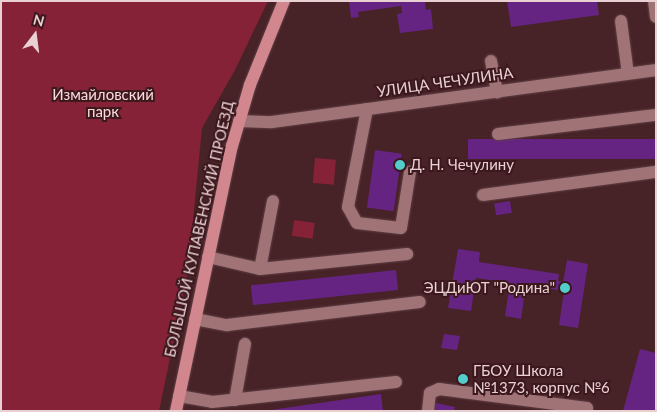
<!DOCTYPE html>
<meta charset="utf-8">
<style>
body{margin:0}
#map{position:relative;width:657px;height:412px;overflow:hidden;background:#472226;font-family:Lato,sans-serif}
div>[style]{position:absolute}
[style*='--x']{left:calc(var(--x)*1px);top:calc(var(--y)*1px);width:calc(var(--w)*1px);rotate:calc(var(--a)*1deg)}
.green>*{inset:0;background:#862237;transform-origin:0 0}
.building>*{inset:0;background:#652482;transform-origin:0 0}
.roads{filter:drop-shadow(0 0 1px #604146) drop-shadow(0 0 1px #604146)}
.minor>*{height:12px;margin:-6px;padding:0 6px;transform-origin:6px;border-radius:6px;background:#a07377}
.major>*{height:12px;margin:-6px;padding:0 6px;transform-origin:6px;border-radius:6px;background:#d2878e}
.dots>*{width:14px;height:14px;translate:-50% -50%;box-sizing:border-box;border:2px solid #3c181d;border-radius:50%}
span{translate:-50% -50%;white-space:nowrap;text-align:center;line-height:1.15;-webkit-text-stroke:4px #3c181d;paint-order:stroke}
.street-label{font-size:15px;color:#e9d0d2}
.park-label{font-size:15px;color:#fbdadc}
.poi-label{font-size:15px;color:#e9d0d2}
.left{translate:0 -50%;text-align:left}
.right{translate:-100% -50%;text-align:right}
.frame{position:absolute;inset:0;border:2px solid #e9d0d2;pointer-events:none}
.north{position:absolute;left:10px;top:10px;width:50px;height:50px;-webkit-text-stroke:4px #3c181d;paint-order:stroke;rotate:15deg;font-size:14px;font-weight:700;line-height:20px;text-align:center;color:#e9d0d2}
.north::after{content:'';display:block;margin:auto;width:18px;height:22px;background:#e9d0d2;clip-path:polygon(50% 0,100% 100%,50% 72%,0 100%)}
</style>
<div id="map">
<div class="green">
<div style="clip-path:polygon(1px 1px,268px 1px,235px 70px,202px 128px,188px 272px,159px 411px,1px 411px)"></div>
<div style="left:315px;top:158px;width:21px;height:25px;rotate:5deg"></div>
<div style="left:294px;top:220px;width:21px;height:16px;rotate:8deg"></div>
</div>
<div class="building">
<div style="clip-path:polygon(349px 1px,428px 1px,425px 3px,426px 10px,431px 9px,433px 29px,400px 33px,397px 14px,402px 13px,401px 6px,358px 12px,359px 17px,351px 18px)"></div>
<div style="clip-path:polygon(507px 1px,597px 1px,599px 15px,511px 27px)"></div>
<div style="left:656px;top:139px;width:20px;height:188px;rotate:90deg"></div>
<div style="left:375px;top:150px;width:27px;height:58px;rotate:8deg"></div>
<div style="left:510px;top:201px;width:12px;height:16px;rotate:81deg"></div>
<div style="clip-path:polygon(458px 249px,480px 252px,479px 262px,559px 274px,558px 281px,563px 282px,567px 260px,588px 264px,578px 328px,559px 325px,564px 291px,526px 285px,521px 319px,505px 316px,510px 283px,476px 278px,471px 311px,448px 308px)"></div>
<div style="left:396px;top:270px;width:20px;height:146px;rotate:84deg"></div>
<div style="clip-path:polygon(444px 334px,460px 336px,457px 350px,441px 348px)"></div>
<div style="clip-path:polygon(640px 349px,656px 353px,655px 411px,623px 411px)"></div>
<div style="clip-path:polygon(381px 394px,383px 411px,271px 411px,271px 410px)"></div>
<div style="clip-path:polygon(436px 403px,455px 407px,454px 411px,435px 411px)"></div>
</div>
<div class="roads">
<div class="minor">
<div style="--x:654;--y:1;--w:16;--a:83"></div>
<div style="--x:621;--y:21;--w:53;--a:82.5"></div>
<div style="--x:491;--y:61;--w:32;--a:79"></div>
<div style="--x:367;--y:109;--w:100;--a:101"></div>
<div style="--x:348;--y:207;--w:18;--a:61"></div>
<div style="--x:357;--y:223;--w:44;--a:6.5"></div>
<div style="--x:401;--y:228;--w:57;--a:-80.9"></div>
<div style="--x:239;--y:121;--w:33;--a:2"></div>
<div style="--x:272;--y:122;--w:388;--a:-7.7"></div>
<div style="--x:498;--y:134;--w:159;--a:-6.9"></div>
<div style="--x:483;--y:195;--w:175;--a:-7.6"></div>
<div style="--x:208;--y:257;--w:53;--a:13"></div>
<div style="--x:260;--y:269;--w:148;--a:-5.8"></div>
<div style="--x:260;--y:269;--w:69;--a:-79.2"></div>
<div style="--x:195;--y:319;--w:33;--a:11"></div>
<div style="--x:227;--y:325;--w:194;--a:-6.8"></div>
<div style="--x:179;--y:396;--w:34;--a:10"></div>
<div style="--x:212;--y:402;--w:185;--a:-6.2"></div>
<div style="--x:235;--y:400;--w:57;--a:-79.9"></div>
<div style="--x:428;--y:411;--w:18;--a:-84"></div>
<div style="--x:430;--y:393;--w:10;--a:-24"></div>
<div style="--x:439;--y:389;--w:149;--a:7.3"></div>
<div style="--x:587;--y:408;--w:3;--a:108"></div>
</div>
<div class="major">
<div style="--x:176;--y:411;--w:271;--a:-78.1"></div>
<div style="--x:232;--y:146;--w:64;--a:-73.6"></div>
<div style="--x:250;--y:85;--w:91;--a:-68"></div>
</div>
</div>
<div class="dots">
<div style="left:400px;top:165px;background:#53cdcb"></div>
<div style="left:565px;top:288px;background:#53cdcb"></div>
<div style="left:463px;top:379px;background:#53cdcb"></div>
</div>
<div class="street-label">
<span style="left:445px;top:82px;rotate:-8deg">УЛИЦА ЧЕЧУЛИНА</span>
<span style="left:199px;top:229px;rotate:-77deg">БОЛЬШОЙ КУПАВЕНСКИЙ ПРОЕЗД</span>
</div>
<div class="park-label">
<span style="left:103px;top:103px">Измайловский<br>парк</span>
</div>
<div class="poi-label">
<span class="left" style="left:410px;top:165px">Д. Н. Чечулину</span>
<span class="right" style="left:555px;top:288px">ЭЦДиЮТ "Родина"</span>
<span class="left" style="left:473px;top:379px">ГБОУ Школа<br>№1373, корпус №6</span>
</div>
<div class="frame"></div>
<div class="north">N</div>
</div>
